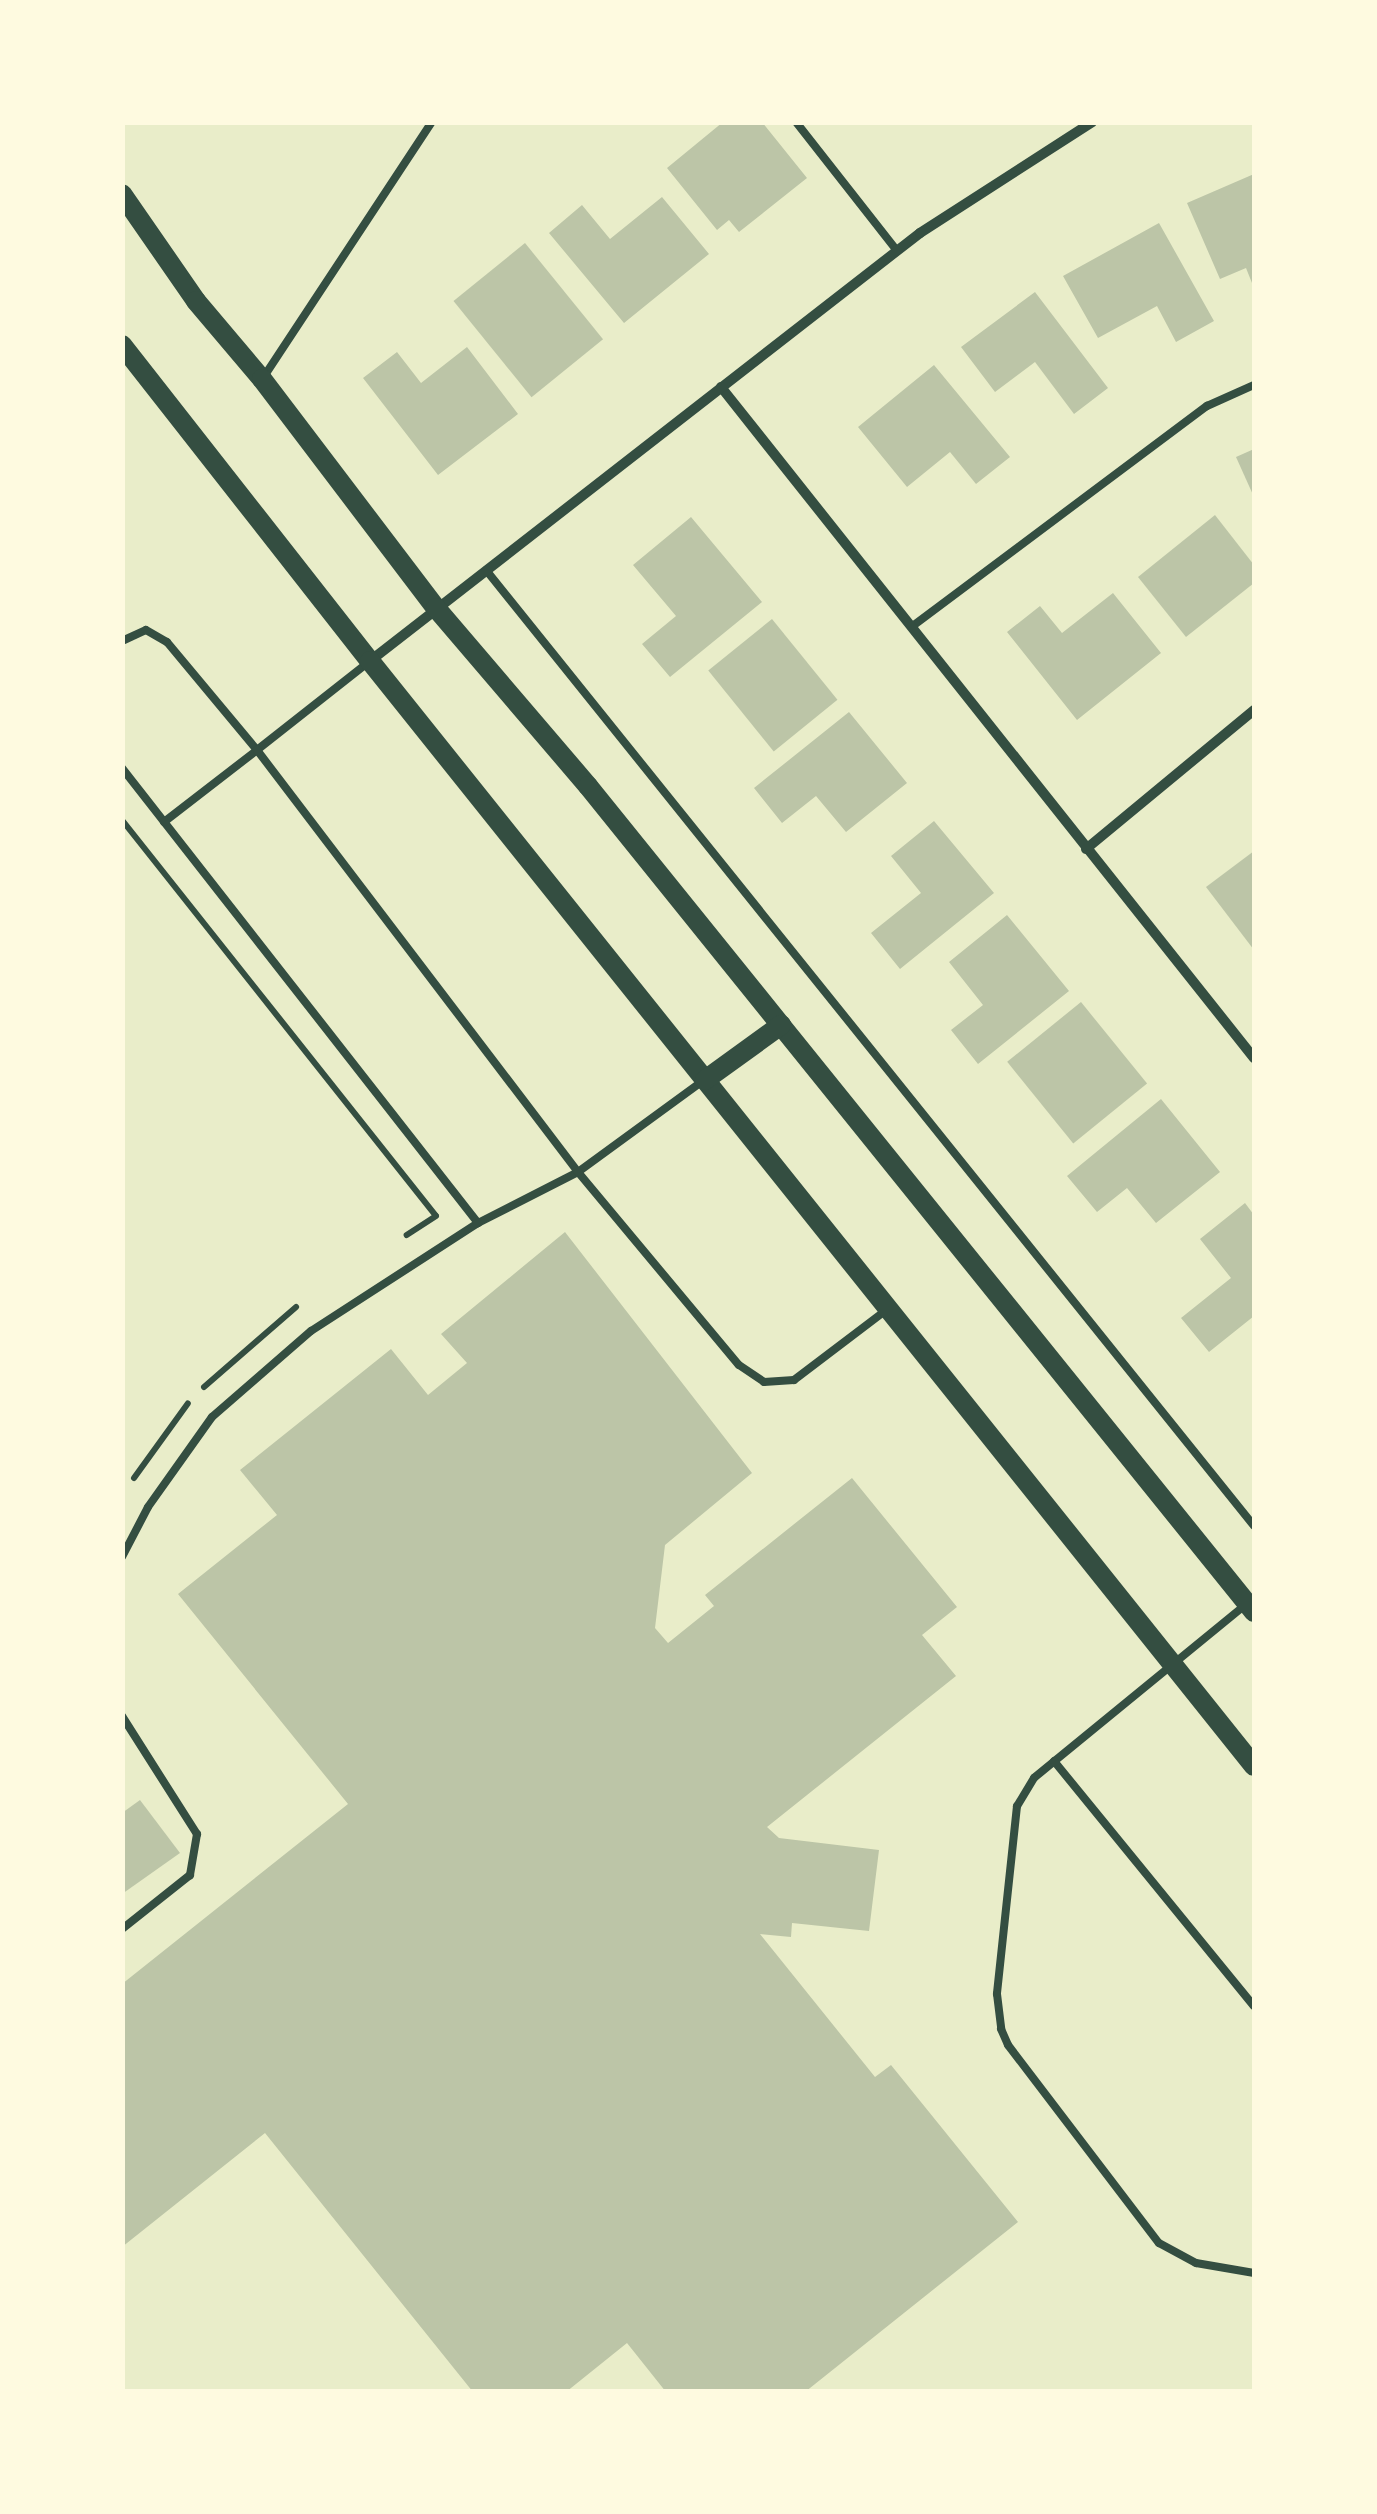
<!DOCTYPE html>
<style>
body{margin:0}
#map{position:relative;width:1377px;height:2514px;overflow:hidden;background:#e9edc9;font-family:Overpass,sans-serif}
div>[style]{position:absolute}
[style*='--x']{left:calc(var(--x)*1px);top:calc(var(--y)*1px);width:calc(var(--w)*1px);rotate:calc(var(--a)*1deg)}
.building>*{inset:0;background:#bcc5a7;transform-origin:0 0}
.path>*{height:6px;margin:-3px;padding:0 3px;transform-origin:3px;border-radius:3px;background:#344e41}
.service>*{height:8px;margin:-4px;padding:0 4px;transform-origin:4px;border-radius:4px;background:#344e41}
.minor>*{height:10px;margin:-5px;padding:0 5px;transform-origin:5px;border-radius:5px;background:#344e41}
.secondary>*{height:20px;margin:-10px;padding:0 10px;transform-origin:10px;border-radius:10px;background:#344e41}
span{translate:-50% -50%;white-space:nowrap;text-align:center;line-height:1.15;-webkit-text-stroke:8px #fefae0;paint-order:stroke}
.frame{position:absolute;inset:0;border:125px solid #fefae0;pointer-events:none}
</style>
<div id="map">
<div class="building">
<div style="clip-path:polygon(723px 122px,762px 122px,807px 178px,739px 232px,729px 220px,717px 230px,667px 168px)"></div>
<div style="clip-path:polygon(1254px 174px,1254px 288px,1246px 268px,1220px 279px,1187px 203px)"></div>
<div style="clip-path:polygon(662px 197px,709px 254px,624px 323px,549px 233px,582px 205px,610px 239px)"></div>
<div style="clip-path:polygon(1159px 223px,1214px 321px,1176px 342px,1157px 306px,1098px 338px,1063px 276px)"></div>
<div style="left:525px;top:243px;width:124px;height:92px;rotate:51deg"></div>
<div style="clip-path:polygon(1035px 292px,1108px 388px,1074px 414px,1035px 362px,995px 392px,961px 347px)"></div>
<div style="clip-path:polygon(467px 347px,518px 414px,438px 475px,363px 378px,397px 352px,421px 383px)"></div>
<div style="clip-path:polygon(934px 365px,1010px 457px,976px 484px,950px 452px,907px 487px,858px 427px)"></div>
<div style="clip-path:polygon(1254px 449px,1254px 497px,1236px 457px)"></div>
<div style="clip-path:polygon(1215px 515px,1254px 565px,1254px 583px,1186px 637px,1138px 577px)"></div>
<div style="clip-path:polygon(691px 517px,762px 602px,670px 677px,642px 644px,676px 616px,633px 565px)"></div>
<div style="clip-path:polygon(1113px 593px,1161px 653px,1077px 720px,1007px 632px,1040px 606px,1062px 633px)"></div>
<div style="left:772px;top:619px;width:104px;height:82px;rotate:51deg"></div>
<div style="clip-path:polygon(849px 712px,907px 783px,846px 832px,816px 796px,782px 823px,754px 788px)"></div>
<div style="clip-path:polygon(934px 821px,994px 893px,900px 969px,871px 933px,921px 893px,891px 856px)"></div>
<div style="clip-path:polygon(1254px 851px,1254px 950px,1206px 887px)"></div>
<div style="clip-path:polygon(1007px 915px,1069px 991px,978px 1064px,951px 1030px,983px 1005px,949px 962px)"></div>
<div style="left:1081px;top:1002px;width:105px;height:95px;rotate:51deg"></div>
<div style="clip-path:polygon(1161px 1099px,1220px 1172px,1156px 1223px,1127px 1188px,1097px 1212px,1067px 1176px)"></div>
<div style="clip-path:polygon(1245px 1203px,1254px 1215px,1254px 1316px,1209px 1352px,1181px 1318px,1231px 1278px,1200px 1239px)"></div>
<div style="clip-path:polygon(565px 1232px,752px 1473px,665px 1545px,655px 1628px,668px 1643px,714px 1606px,705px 1595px,852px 1478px,957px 1607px,922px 1635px,956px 1676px,767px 1827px,779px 1838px,879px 1850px,869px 1931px,792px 1923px,791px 1937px,760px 1934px,875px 2077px,891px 2065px,1018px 2222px,805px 2392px,666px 2392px,627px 2343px,566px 2392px,473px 2392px,265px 2133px,122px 2247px,122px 1984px,348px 1804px,178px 1594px,277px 1515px,240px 1470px,391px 1349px,428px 1395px,467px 1363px,441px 1334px)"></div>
<div style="clip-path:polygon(140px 1800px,180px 1853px,122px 1894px,122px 1813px)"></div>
</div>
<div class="path">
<div style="--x:122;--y:820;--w:505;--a:51.59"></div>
<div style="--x:436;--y:1216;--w:35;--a:147"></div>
<div style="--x:204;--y:1387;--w:122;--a:-41"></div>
<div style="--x:134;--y:1478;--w:92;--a:-54.2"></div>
</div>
<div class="service">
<div style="--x:796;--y:122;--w:164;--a:51.9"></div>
<div style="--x:265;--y:375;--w:303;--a:-56.6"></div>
<div style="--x:486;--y:570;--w:1226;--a:51.22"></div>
<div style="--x:914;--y:625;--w:366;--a:-36.8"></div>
<div style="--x:1207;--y:406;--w:51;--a:-24.1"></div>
<div style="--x:122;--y:641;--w:26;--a:-25"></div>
<div style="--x:146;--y:630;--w:24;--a:30"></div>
<div style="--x:167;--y:642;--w:141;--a:50.2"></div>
<div style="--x:257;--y:750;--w:144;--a:-38.2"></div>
<div style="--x:122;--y:768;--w:578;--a:51.96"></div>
<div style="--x:478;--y:1223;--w:112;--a:-27"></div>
<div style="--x:578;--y:1172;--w:156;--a:-36.1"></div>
<div style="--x:164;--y:822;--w:118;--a:-37.7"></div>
<div style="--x:257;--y:750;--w:530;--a:52.74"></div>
<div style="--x:578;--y:1172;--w:251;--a:50.2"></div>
<div style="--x:739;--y:1365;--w:30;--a:34"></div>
<div style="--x:764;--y:1382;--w:30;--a:-4"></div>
<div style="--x:794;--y:1380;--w:114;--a:-37.2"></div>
<div style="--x:122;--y:1557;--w:56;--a:-62.5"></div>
<div style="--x:148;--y:1507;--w:110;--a:-54.6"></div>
<div style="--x:212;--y:1417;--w:131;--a:-41"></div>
<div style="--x:311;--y:1331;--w:199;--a:-32.9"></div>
<div style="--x:1244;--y:1606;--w:271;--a:140.7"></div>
<div style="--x:1034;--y:1778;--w:33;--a:121"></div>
<div style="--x:1017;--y:1806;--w:189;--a:96.1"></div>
<div style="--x:997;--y:1994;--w:35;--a:83"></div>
<div style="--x:1001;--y:2029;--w:17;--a:66"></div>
<div style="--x:1008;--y:2045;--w:249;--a:52.7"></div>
<div style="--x:1159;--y:2243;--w:42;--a:28.4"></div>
<div style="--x:1196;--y:2263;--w:59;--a:9.8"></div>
<div style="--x:122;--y:1716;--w:140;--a:57.6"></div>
<div style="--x:197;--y:1834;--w:42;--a:99.7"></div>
<div style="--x:190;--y:1875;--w:87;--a:141.5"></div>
<div style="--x:1054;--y:1761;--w:316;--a:50.8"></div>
</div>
<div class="minor">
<div style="--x:721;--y:387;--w:857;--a:51.54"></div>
<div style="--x:370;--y:661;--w:697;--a:-37.89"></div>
<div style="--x:920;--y:233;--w:205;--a:-32.8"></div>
<div style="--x:1086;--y:849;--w:218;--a:-39.6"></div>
</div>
<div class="secondary">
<div style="--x:122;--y:194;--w:130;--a:55.3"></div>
<div style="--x:196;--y:301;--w:102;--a:49.8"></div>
<div style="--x:262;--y:379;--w:288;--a:52.8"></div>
<div style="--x:436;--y:608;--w:234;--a:49.5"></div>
<div style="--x:588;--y:786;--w:1061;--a:51.12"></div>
<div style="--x:122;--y:345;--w:402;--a:51.9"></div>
<div style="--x:370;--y:661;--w:1415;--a:51.34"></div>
<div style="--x:705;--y:1080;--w:94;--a:-35.9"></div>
</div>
<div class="frame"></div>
</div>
